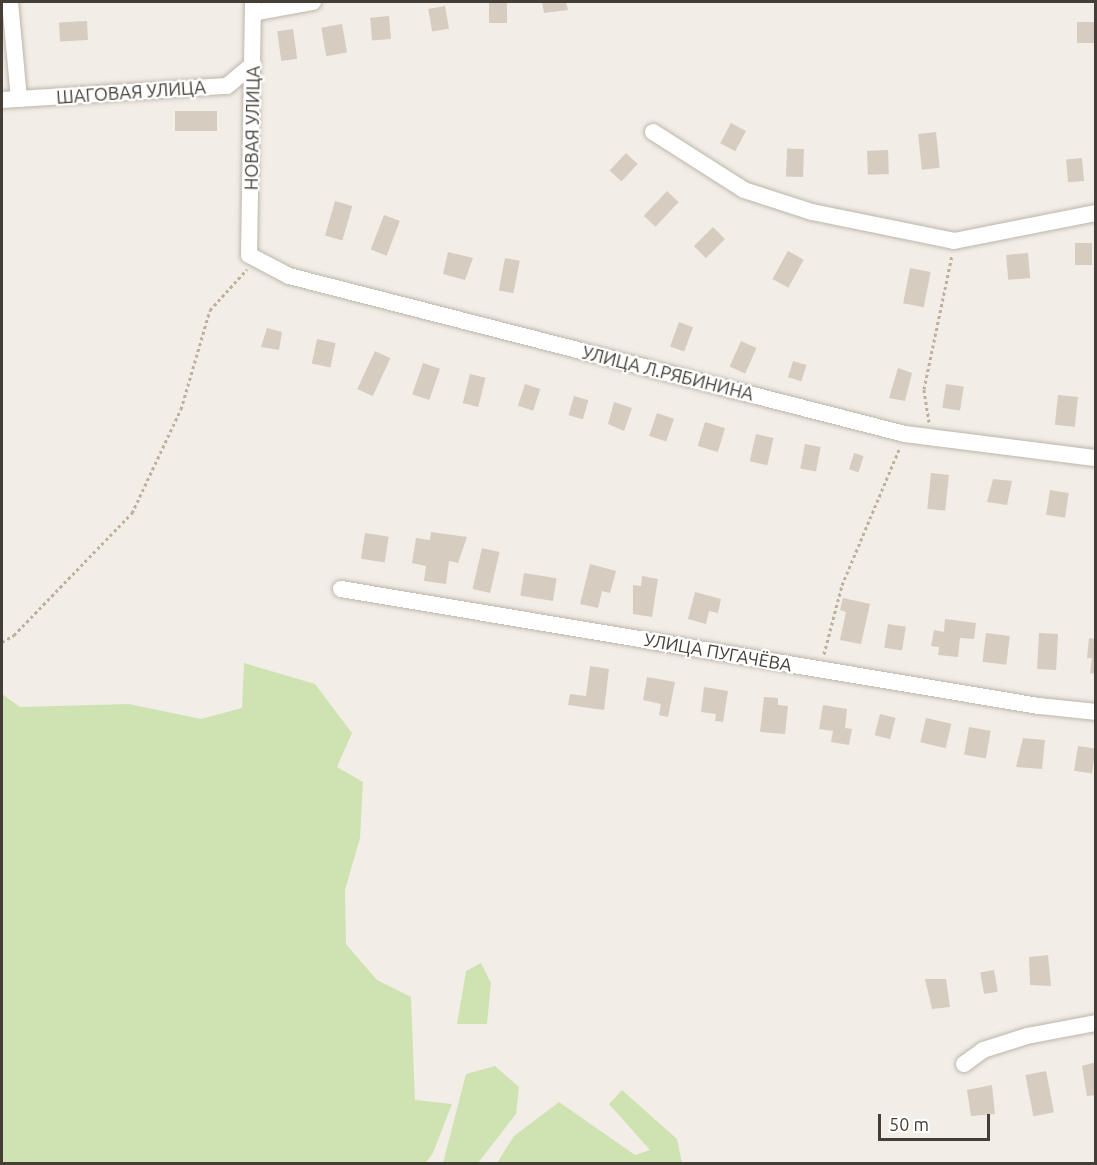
<!DOCTYPE html>
<meta charset="utf-8">
<style>
body{margin:0}
#map{position:relative;width:1097px;height:1165px;overflow:hidden;background:#f2eee7;font-family:Ubuntu,sans-serif}
div>[style]{position:absolute}
[style*='--x']{left:calc(var(--x)*1px);top:calc(var(--y)*1px);width:calc(var(--w)*1px);rotate:calc(var(--a)*1deg)}
.green>*{inset:0;background:#cfe3b2}
.building>*{inset:0;background:#d6ccc0;transform-origin:0 0}
.path>*{height:3px;margin-top:-1.5px;transform-origin:0;background:repeating-linear-gradient(90deg,#bdb09c 0 3px,transparent 0 6px)}
.roads{filter:drop-shadow(0 0 2px #bdb5aa) drop-shadow(0 0 2px #bdb5aa)}
.minor>*{height:16px;margin:-8px;padding:0 8px;transform-origin:8px;border-radius:8px;background:#fff}
span{translate:-50% -50%;white-space:nowrap;text-align:center;line-height:1.15;-webkit-text-stroke:4.5px #fff;paint-order:stroke}
.street-label{font-size:18px;color:#443e36}
.frame{position:absolute;inset:0;border:3px solid #443e36;pointer-events:none}
.scale{position:absolute;left:878px;top:1114px;width:112px;height:27px;box-sizing:border-box;border:3px solid #443e36;border-top:0;padding-left:8px;font-size:18px;line-height:21px;white-space:nowrap;color:#443e36;-webkit-text-stroke:4px #fff;paint-order:stroke}
</style>
<div id="map">
<div class="green">
<div style="clip-path:polygon(244px 663px,315px 684px,352px 733px,337px 767px,363px 782px,360px 838px,345px 890px,346px 944px,377px 980px,411px 997px,415px 1100px,452px 1104px,433px 1153px,425px 1164px,2px 1163px,2px 694px,20px 707px,129px 704px,201px 719px,242px 708px)"></div>
<div style="clip-path:polygon(481px 963px,491px 983px,487px 1024px,457px 1024px,466px 971px)"></div>
<div style="clip-path:polygon(495px 1066px,519px 1087px,516px 1114px,478px 1163px,443px 1163px,466px 1074px)"></div>
<div style="clip-path:polygon(622px 1090px,677px 1139px,682px 1163px,497px 1163px,514px 1136px,559px 1102px,635px 1155px,650px 1150px,609px 1104px)"></div>
</div>
<div class="building">
<div style="left:489px;top:2px;width:18px;height:21px"></div>
<div style="clip-path:polygon(542px 2px,566px 2px,568px 10px,544px 13px)"></div>
<div style="left:445px;top:6px;width:23px;height:17px;rotate:80deg"></div>
<div style="left:389px;top:16px;width:23px;height:19px;rotate:85deg"></div>
<div style="left:87px;top:21px;width:19px;height:28px;rotate:87deg"></div>
<div style="left:1096px;top:22px;width:21px;height:19px;rotate:90deg"></div>
<div style="left:342px;top:24px;width:29px;height:21px;rotate:80deg"></div>
<div style="left:293px;top:29px;width:30px;height:16px;rotate:82deg"></div>
<div style="left:217px;top:111px;width:20px;height:42px;rotate:90deg"></div>
<div style="left:731px;top:123px;width:17px;height:23px;rotate:28deg"></div>
<div style="left:936px;top:132px;width:36px;height:18px;rotate:84deg"></div>
<div style="left:804px;top:149px;width:28px;height:17px;rotate:92deg"></div>
<div style="left:888px;top:150px;width:24px;height:21px;rotate:88deg"></div>
<div style="left:626px;top:153px;width:16px;height:24px;rotate:43deg"></div>
<div style="left:1082px;top:158px;width:23px;height:16px;rotate:85deg"></div>
<div style="left:667px;top:191px;width:16px;height:34px;rotate:43deg"></div>
<div style="left:335px;top:201px;width:18px;height:36px;rotate:16deg"></div>
<div style="left:384px;top:215px;width:17px;height:37px;rotate:21deg"></div>
<div style="left:713px;top:227px;width:17px;height:27px;rotate:45deg"></div>
<div style="left:1092px;top:243px;width:22px;height:17px;rotate:90deg"></div>
<div style="left:788px;top:251px;width:18px;height:32px;rotate:29deg"></div>
<div style="clip-path:polygon(448px 252px,473px 258px,465px 280px,443px 274px)"></div>
<div style="left:1028px;top:253px;width:25px;height:22px;rotate:85deg"></div>
<div style="left:505px;top:258px;width:15px;height:33px;rotate:11deg"></div>
<div style="left:910px;top:268px;width:21px;height:36px;rotate:11deg"></div>
<div style="left:679px;top:322px;width:15px;height:26px;rotate:20deg"></div>
<div style="clip-path:polygon(267px 328px,282px 332px,279px 350px,261px 347px)"></div>
<div style="left:317px;top:339px;width:19px;height:25px;rotate:12deg"></div>
<div style="left:741px;top:341px;width:17px;height:28px;rotate:24deg"></div>
<div style="left:375px;top:351px;width:17px;height:42px;rotate:25deg"></div>
<div style="left:793px;top:361px;width:14px;height:17px;rotate:17deg"></div>
<div style="left:423px;top:363px;width:18px;height:33px;rotate:19deg"></div>
<div style="clip-path:polygon(898px 368px,912px 373px,905px 401px,889px 398px)"></div>
<div style="left:470px;top:374px;width:16px;height:30px;rotate:14deg"></div>
<div style="left:525px;top:384px;width:16px;height:23px;rotate:18deg"></div>
<div style="left:946px;top:384px;width:18px;height:24px;rotate:9deg"></div>
<div style="left:1058px;top:395px;width:20px;height:30px;rotate:6deg"></div>
<div style="left:574px;top:396px;width:15px;height:20px;rotate:16deg"></div>
<div style="clip-path:polygon(614px 402px,632px 408px,624px 431px,608px 424px)"></div>
<div style="left:657px;top:413px;width:18px;height:24px;rotate:19deg"></div>
<div style="left:705px;top:422px;width:21px;height:25px;rotate:17deg"></div>
<div style="left:756px;top:434px;width:18px;height:28px;rotate:13deg"></div>
<div style="left:805px;top:444px;width:16px;height:25px;rotate:11deg"></div>
<div style="left:854px;top:453px;width:10px;height:17px;rotate:17deg"></div>
<div style="left:931px;top:473px;width:18px;height:36px;rotate:6deg"></div>
<div style="clip-path:polygon(993px 479px,1012px 481px,1007px 505px,987px 502px)"></div>
<div style="left:1050px;top:490px;width:19px;height:25px;rotate:9deg"></div>
<div style="clip-path:polygon(431px 532px,467px 537px,458px 563px,449px 561px,446px 584px,424px 581px,426px 566px,412px 563px,416px 538px,430px 540px)"></div>
<div style="left:365px;top:533px;width:24px;height:26px;rotate:9deg"></div>
<div style="left:482px;top:548px;width:18px;height:42px;rotate:13deg"></div>
<div style="clip-path:polygon(590px 564px,616px 571px,610px 593px,602px 591px,598px 608px,580px 604px)"></div>
<div style="left:524px;top:573px;width:33px;height:23px;rotate:9deg"></div>
<div style="clip-path:polygon(642px 576px,658px 579px,652px 617px,633px 614px,633px 585px,641px 586px)"></div>
<div style="clip-path:polygon(695px 592px,721px 599px,718px 613px,709px 611px,706px 624px,688px 619px)"></div>
<div style="clip-path:polygon(843px 598px,870px 604px,861px 644px,840px 640px,846px 612px,840px 610px)"></div>
<div style="clip-path:polygon(945px 619px,976px 623px,974px 639px,960px 638px,958px 657px,938px 655px,939px 647px,931px 646px,934px 630px,944px 632px)"></div>
<div style="left:888px;top:624px;width:18px;height:24px;rotate:9deg"></div>
<div style="left:986px;top:633px;width:24px;height:29px;rotate:7deg"></div>
<div style="left:1039px;top:633px;width:19px;height:36px;rotate:3deg"></div>
<div style="clip-path:polygon(1089px 638px,1096px 639px,1096px 674px,1090px 673px,1092px 658px,1087px 658px)"></div>
<div style="clip-path:polygon(590px 666px,609px 669px,604px 710px,568px 705px,570px 694px,586px 696px)"></div>
<div style="clip-path:polygon(647px 677px,675px 682px,668px 717px,659px 715px,661px 704px,643px 700px)"></div>
<div style="clip-path:polygon(704px 687px,728px 691px,723px 722px,715px 721px,716px 714px,701px 712px)"></div>
<div style="clip-path:polygon(764px 697px,778px 698px,778px 705px,788px 706px,785px 734px,760px 732px)"></div>
<div style="clip-path:polygon(823px 705px,847px 709px,845px 728px,852px 729px,849px 745px,831px 742px,833px 731px,819px 729px)"></div>
<div style="left:880px;top:714px;width:16px;height:22px;rotate:14deg"></div>
<div style="left:926px;top:718px;width:26px;height:25px;rotate:13deg"></div>
<div style="left:969px;top:727px;width:22px;height:28px;rotate:10deg"></div>
<div style="clip-path:polygon(1023px 738px,1045px 740px,1042px 769px,1016px 767px)"></div>
<div style="left:1078px;top:746px;width:18px;height:25px;rotate:9deg"></div>
<div style="clip-path:polygon(1048px 955px,1051px 986px,1030px 985px,1029px 957px)"></div>
<div style="left:994px;top:970px;width:22px;height:14px;rotate:80deg"></div>
<div style="clip-path:polygon(925px 979px,946px 979px,950px 1007px,932px 1009px)"></div>
<div style="clip-path:polygon(1096px 1062px,1096px 1095px,1087px 1096px,1082px 1066px)"></div>
<div style="left:1046px;top:1071px;width:42px;height:21px;rotate:79deg"></div>
<div style="clip-path:polygon(992px 1085px,995px 1114px,971px 1116px,967px 1090px)"></div>
</div>
<div class="path">
<div style="--x:929;--y:422;--w:33;--a:-99"></div>
<div style="--x:924;--y:389;--w:137;--a:-78.2"></div>
<div style="--x:2;--y:642;--w:14;--a:-30"></div>
<div style="--x:14;--y:635;--w:170;--a:-46"></div>
<div style="--x:132;--y:513;--w:115;--a:-64.8"></div>
<div style="--x:181;--y:409;--w:103;--a:-73.7"></div>
<div style="--x:210;--y:310;--w:55;--a:-47.9"></div>
<div style="--x:824;--y:654;--w:71;--a:-75.4"></div>
<div style="--x:842;--y:585;--w:150;--a:-67.2"></div>
</div>
<div class="roads">
<div class="minor">
<div style="--x:10;--y:2;--w:97;--a:84.7"></div>
<div style="--x:253;--y:2;--w:253;--a:90.9"></div>
<div style="--x:249;--y:255;--w:45;--a:27.7"></div>
<div style="--x:289;--y:276;--w:636;--a:14.39"></div>
<div style="--x:905;--y:434;--w:193;--a:7.2"></div>
<div style="--x:253;--y:13;--w:61;--a:-10.4"></div>
<div style="--x:2;--y:100;--w:225;--a:-3.6"></div>
<div style="--x:227;--y:86;--w:34;--a:-40"></div>
<div style="--x:653;--y:132;--w:108;--a:32.5"></div>
<div style="--x:744;--y:190;--w:71;--a:17.9"></div>
<div style="--x:812;--y:212;--w:145;--a:11.5"></div>
<div style="--x:954;--y:241;--w:145;--a:-11.2"></div>
<div style="--x:341;--y:589;--w:708;--a:9.52"></div>
<div style="--x:1039;--y:706;--w:57;--a:6"></div>
<div style="--x:964;--y:1064;--w:24;--a:-36"></div>
<div style="--x:983;--y:1050;--w:46;--a:-17.7"></div>
<div style="--x:1027;--y:1036;--w:70;--a:-10.7"></div>
</div>
</div>
<div class="street-label">
<span style="left:131px;top:92px;rotate:-4deg">ШАГОВАЯ УЛИЦА</span>
<span style="left:252px;top:128px;rotate:-89deg">НОВАЯ УЛИЦА</span>
<span style="left:668px;top:373px;rotate:14deg">УЛИЦА Л.РЯБИНИНА</span>
<span style="left:718px;top:652px;rotate:10deg">УЛИЦА ПУГАЧЁВА</span>
</div>
<div class="frame"></div>
<div class="scale">50 m</div>
</div>
